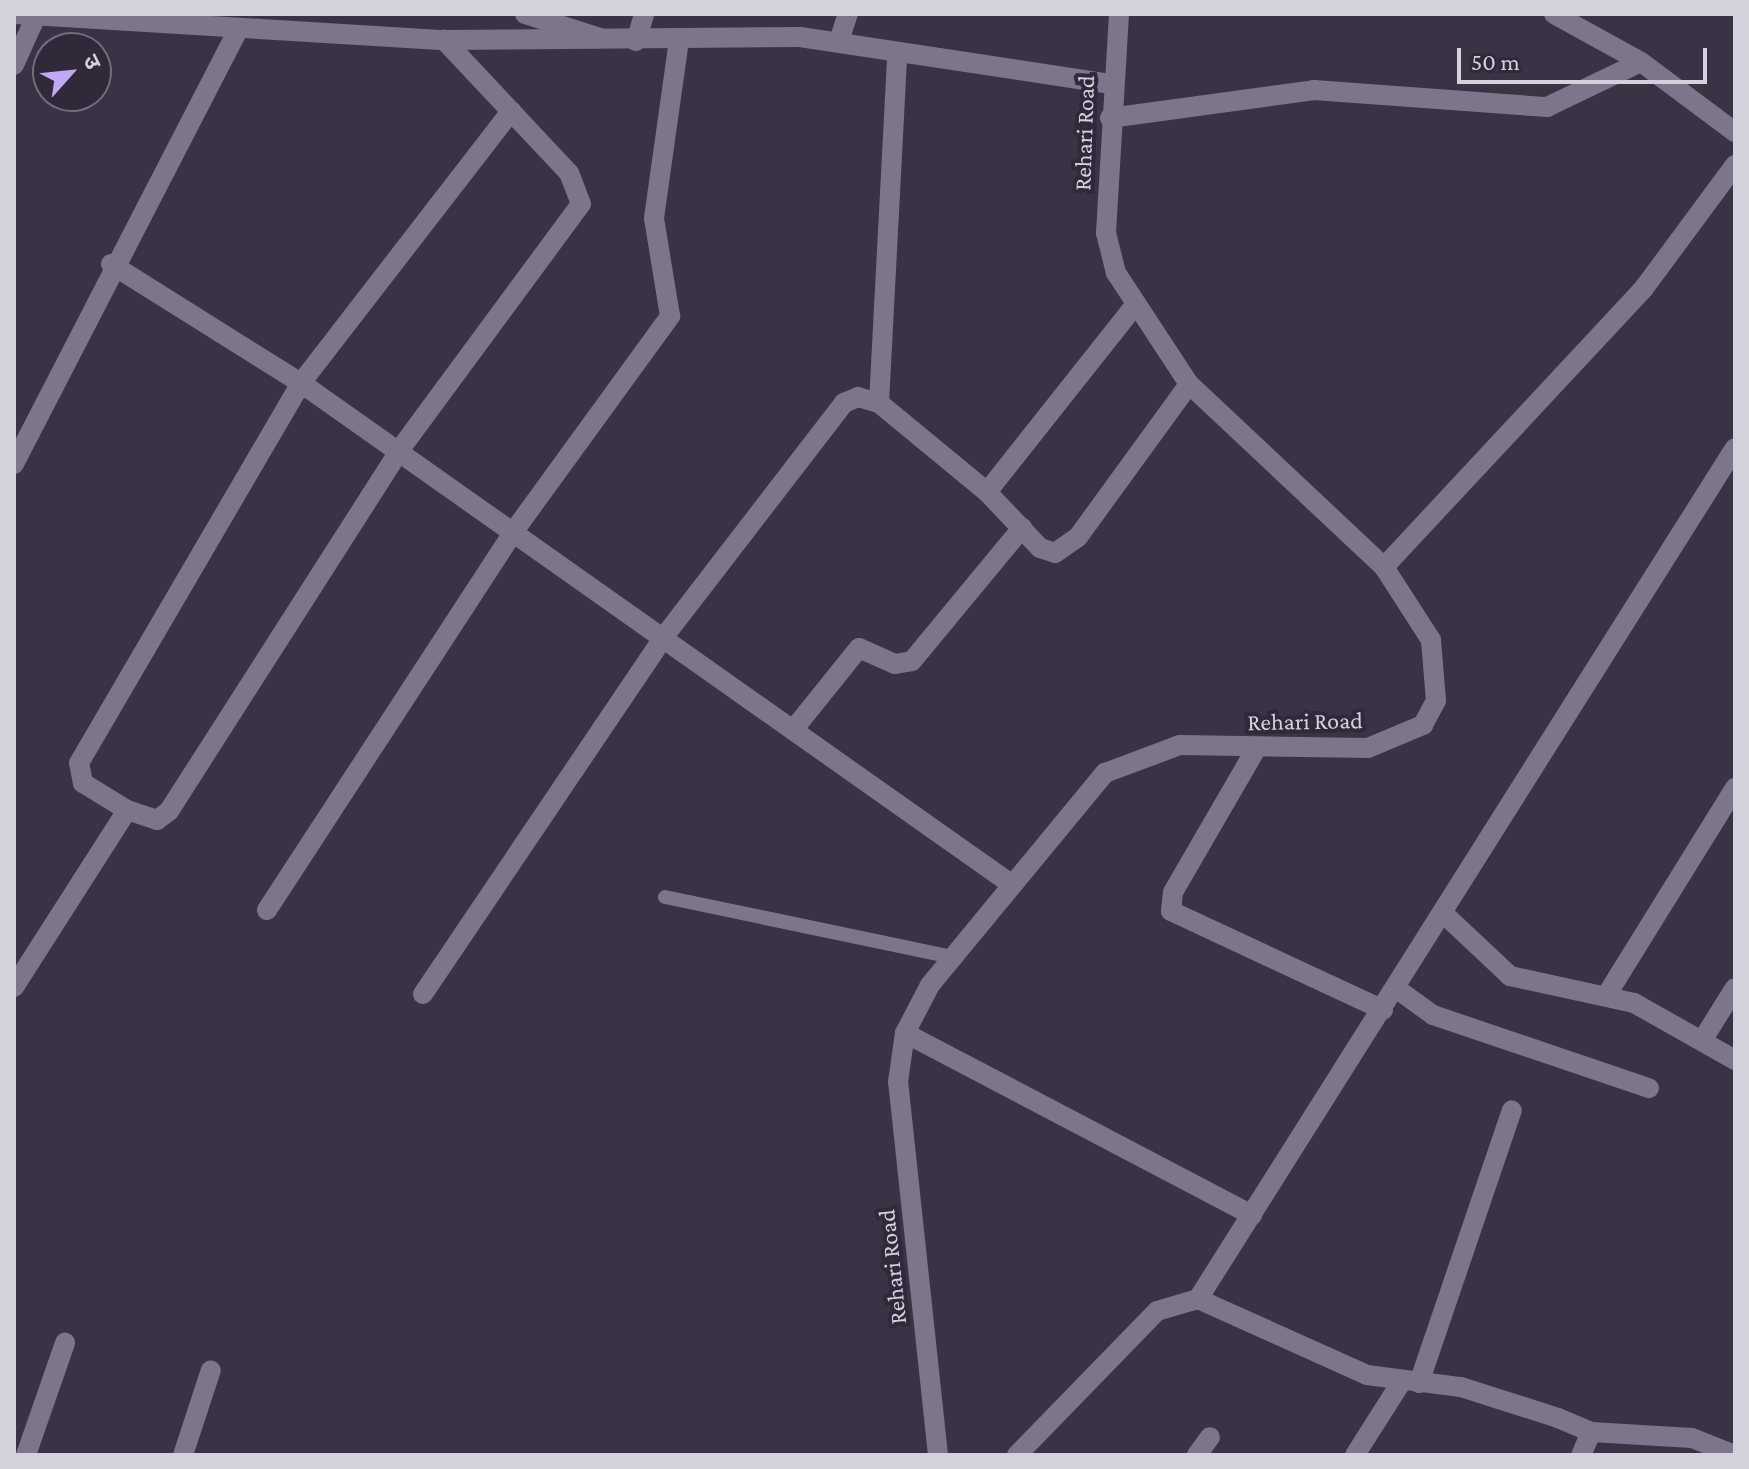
<!DOCTYPE html>
<meta charset="utf-8">
<style>
body{margin:0}
#map{position:relative;width:1749px;height:1469px;overflow:hidden;background:#393345;font-family:"Crimson Pro","Noto Sans Devanagari",serif}
div>[style]{position:absolute}
[style*='--x']{left:calc(var(--x)*1px);top:calc(var(--y)*1px);width:calc(var(--w)*1px);rotate:calc(var(--a)*1deg)}
.lane>*{height:14px;margin:-7px;padding:0 7px;transform-origin:7px;border-radius:7px;background:#7d768a}
.street>*{height:20px;margin:-10px;padding:0 10px;transform-origin:10px;border-radius:10px;background:#7d768a}
.secondary>*{height:20px;margin:-10px;padding:0 10px;transform-origin:10px;border-radius:10px;background:#7d768a}
span{translate:-50% -50%;white-space:nowrap;text-align:center;line-height:1.15;-webkit-text-stroke:8px #2f293a;paint-order:stroke}
.street-label{font-size:24px;color:#d5d1dc}
.frame{position:absolute;inset:0;border:16px solid #d5d1dc;pointer-events:none}
.north{position:absolute;left:32px;top:32px;width:80px;height:80px;box-sizing:border-box;background:#2f293a;border:2px solid #716c7b;border-radius:50%;rotate:63deg;font-size:22px;font-weight:700;line-height:32px;text-align:center;color:#d5d1dc}
.north::after{content:'';display:block;margin:auto;width:28px;height:36px;background:#c2a8f2;clip-path:polygon(50% 0,100% 100%,50% 72%,0 100%)}
.scale{position:absolute;left:1457px;top:48px;width:250px;height:36px;box-sizing:border-box;border:4px solid #d5d1dc;border-top:0;padding-left:10px;font-size:24px;line-height:28px;white-space:nowrap;color:#d5d1dc;-webkit-text-stroke:6px #2f293a;paint-order:stroke}
</style>
<div id="map">
<div class="lane">
<div style="--x:665;--y:897;--w:294;--a:11.8"></div>
</div>
<div class="street">
<div style="--x:15;--y:14;--w:430;--a:3.5"></div>
<div style="--x:444;--y:40;--w:356;--a:-0.5"></div>
<div style="--x:800;--y:37;--w:315;--a:8.6"></div>
<div style="--x:525;--y:14;--w:79;--a:17.7"></div>
<div style="--x:1554;--y:14;--w:99;--a:28.9"></div>
<div style="--x:1641;--y:62;--w:117;--a:36.7"></div>
<div style="--x:636;--y:41;--w:28;--a:-73"></div>
<div style="--x:839;--y:41;--w:28;--a:-72"></div>
<div style="--x:14;--y:65;--w:54;--a:-65.8"></div>
<div style="--x:1110;--y:118;--w:206;--a:-7.8"></div>
<div style="--x:1314;--y:90;--w:234;--a:4.2"></div>
<div style="--x:1547;--y:107;--w:104;--a:-25.6"></div>
<div style="--x:111;--y:264;--w:224;--a:32.1"></div>
<div style="--x:301;--y:383;--w:344;--a:-52.3"></div>
<div style="--x:879;--y:403;--w:349;--a:-87"></div>
<div style="--x:14;--y:464;--w:486;--a:-62.7"></div>
<div style="--x:987;--y:492;--w:235;--a:-51.6"></div>
<div style="--x:1384;--y:567;--w:381;--a:-47"></div>
<div style="--x:1644;--y:288;--w:153;--a:-53.5"></div>
<div style="--x:793;--y:730;--w:105;--a:-51.2"></div>
<div style="--x:859;--y:648;--w:39;--a:24"></div>
<div style="--x:895;--y:664;--w:17;--a:-10"></div>
<div style="--x:912;--y:661;--w:173;--a:-50.4"></div>
<div style="--x:1256;--y:749;--w:165;--a:120.1"></div>
<div style="--x:1173;--y:892;--w:19;--a:96"></div>
<div style="--x:1171;--y:911;--w:234;--a:25"></div>
<div style="--x:127;--y:810;--w:32;--a:18"></div>
<div style="--x:157;--y:820;--w:15;--a:-37"></div>
<div style="--x:169;--y:811;--w:431;--a:-57.4"></div>
<div style="--x:401;--y:448;--w:303;--a:-53.6"></div>
<div style="--x:581;--y:204;--w:33;--a:-111"></div>
<div style="--x:569;--y:173;--w:183;--a:-133.2"></div>
<div style="--x:267;--y:910;--w:452;--a:-56.9"></div>
<div style="--x:514;--y:531;--w:266;--a:-54"></div>
<div style="--x:670;--y:316;--w:99;--a:-99.3"></div>
<div style="--x:654;--y:218;--w:180;--a:-82"></div>
<div style="--x:1444;--y:914;--w:91;--a:43.2"></div>
<div style="--x:1510;--y:976;--w:127;--a:12.3"></div>
<div style="--x:1634;--y:1003;--w:116;--a:29.4"></div>
<div style="--x:14;--y:987;--w:210;--a:-57.4"></div>
<div style="--x:127;--y:810;--w:52;--a:-148.5"></div>
<div style="--x:83;--y:783;--w:20;--a:-101"></div>
<div style="--x:79;--y:763;--w:440;--a:-59.7"></div>
<div style="--x:301;--y:383;--w:869;--a:35.21"></div>
<div style="--x:1397;--y:989;--w:44;--a:35.8"></div>
<div style="--x:1433;--y:1015;--w:228;--a:18.7"></div>
<div style="--x:423;--y:994;--w:429;--a:-56"></div>
<div style="--x:663;--y:638;--w:297;--a:-52.4"></div>
<div style="--x:844;--y:403;--w:15;--a:-23"></div>
<div style="--x:858;--y:397;--w:22;--a:16"></div>
<div style="--x:879;--y:403;--w:140;--a:39.5"></div>
<div style="--x:987;--y:492;--w:77;--a:46.6"></div>
<div style="--x:1040;--y:548;--w:16;--a:18"></div>
<div style="--x:1055;--y:553;--w:28;--a:-35"></div>
<div style="--x:1078;--y:537;--w:189;--a:-54"></div>
<div style="--x:1606;--y:996;--w:245;--a:-58.2"></div>
<div style="--x:905;--y:1033;--w:392;--a:27.7"></div>
<div style="--x:1703;--y:1039;--w:60;--a:-57.9"></div>
<div style="--x:1198;--y:1299;--w:1006;--a:-57.75"></div>
<div style="--x:1419;--y:1383;--w:288;--a:-71.2"></div>
<div style="--x:1591;--y:1432;--w:101;--a:3.4"></div>
<div style="--x:1692;--y:1438;--w:46;--a:21.6"></div>
<div style="--x:26;--y:1455;--w:119;--a:-70.8"></div>
<div style="--x:183;--y:1455;--w:89;--a:-71.8"></div>
<div style="--x:1017;--y:1455;--w:201;--a:-45.8"></div>
<div style="--x:1157;--y:1311;--w:43;--a:-16.3"></div>
<div style="--x:1198;--y:1299;--w:185;--a:24.2"></div>
<div style="--x:1367;--y:1375;--w:95;--a:7.3"></div>
<div style="--x:1461;--y:1387;--w:102;--a:17.7"></div>
<div style="--x:1558;--y:1418;--w:36;--a:23"></div>
<div style="--x:1591;--y:1432;--w:25;--a:113"></div>
<div style="--x:1197;--y:1455;--w:22;--a:-54"></div>
<div style="--x:1355;--y:1455;--w:84;--a:-57.6"></div>
</div>
<div class="secondary">
<div style="--x:938;--y:1455;--w:375;--a:-96.1"></div>
<div style="--x:898;--y:1082;--w:49;--a:-81.9"></div>
<div style="--x:905;--y:1033;--w:54;--a:-62.5"></div>
<div style="--x:930;--y:985;--w:275;--a:-50.5"></div>
<div style="--x:1105;--y:773;--w:80;--a:-20.5"></div>
<div style="--x:1180;--y:745;--w:188;--a:0.9"></div>
<div style="--x:1368;--y:748;--w:60;--a:-22.7"></div>
<div style="--x:1423;--y:725;--w:27;--a:-62"></div>
<div style="--x:1436;--y:701;--w:61;--a:-94.7"></div>
<div style="--x:1431;--y:640;--w:87;--a:-122.8"></div>
<div style="--x:1384;--y:567;--w:267;--a:-136.8"></div>
<div style="--x:1189;--y:384;--w:133;--a:-123.3"></div>
<div style="--x:1116;--y:273;--w:41;--a:-104"></div>
<div style="--x:1106;--y:233;--w:219;--a:-86.6"></div>
</div>
<div class="street-label">
<span style="left:1084px;top:133px;rotate:-88deg">Rehari Road</span>
<span style="left:1305px;top:721px;rotate:-1deg">Rehari Road</span>
<span style="left:892px;top:1267px;rotate:-96deg">Rehari Road</span>
</div>
<div class="frame"></div>
<div class="north">उ</div>
<div class="scale">50 m</div>
</div>
